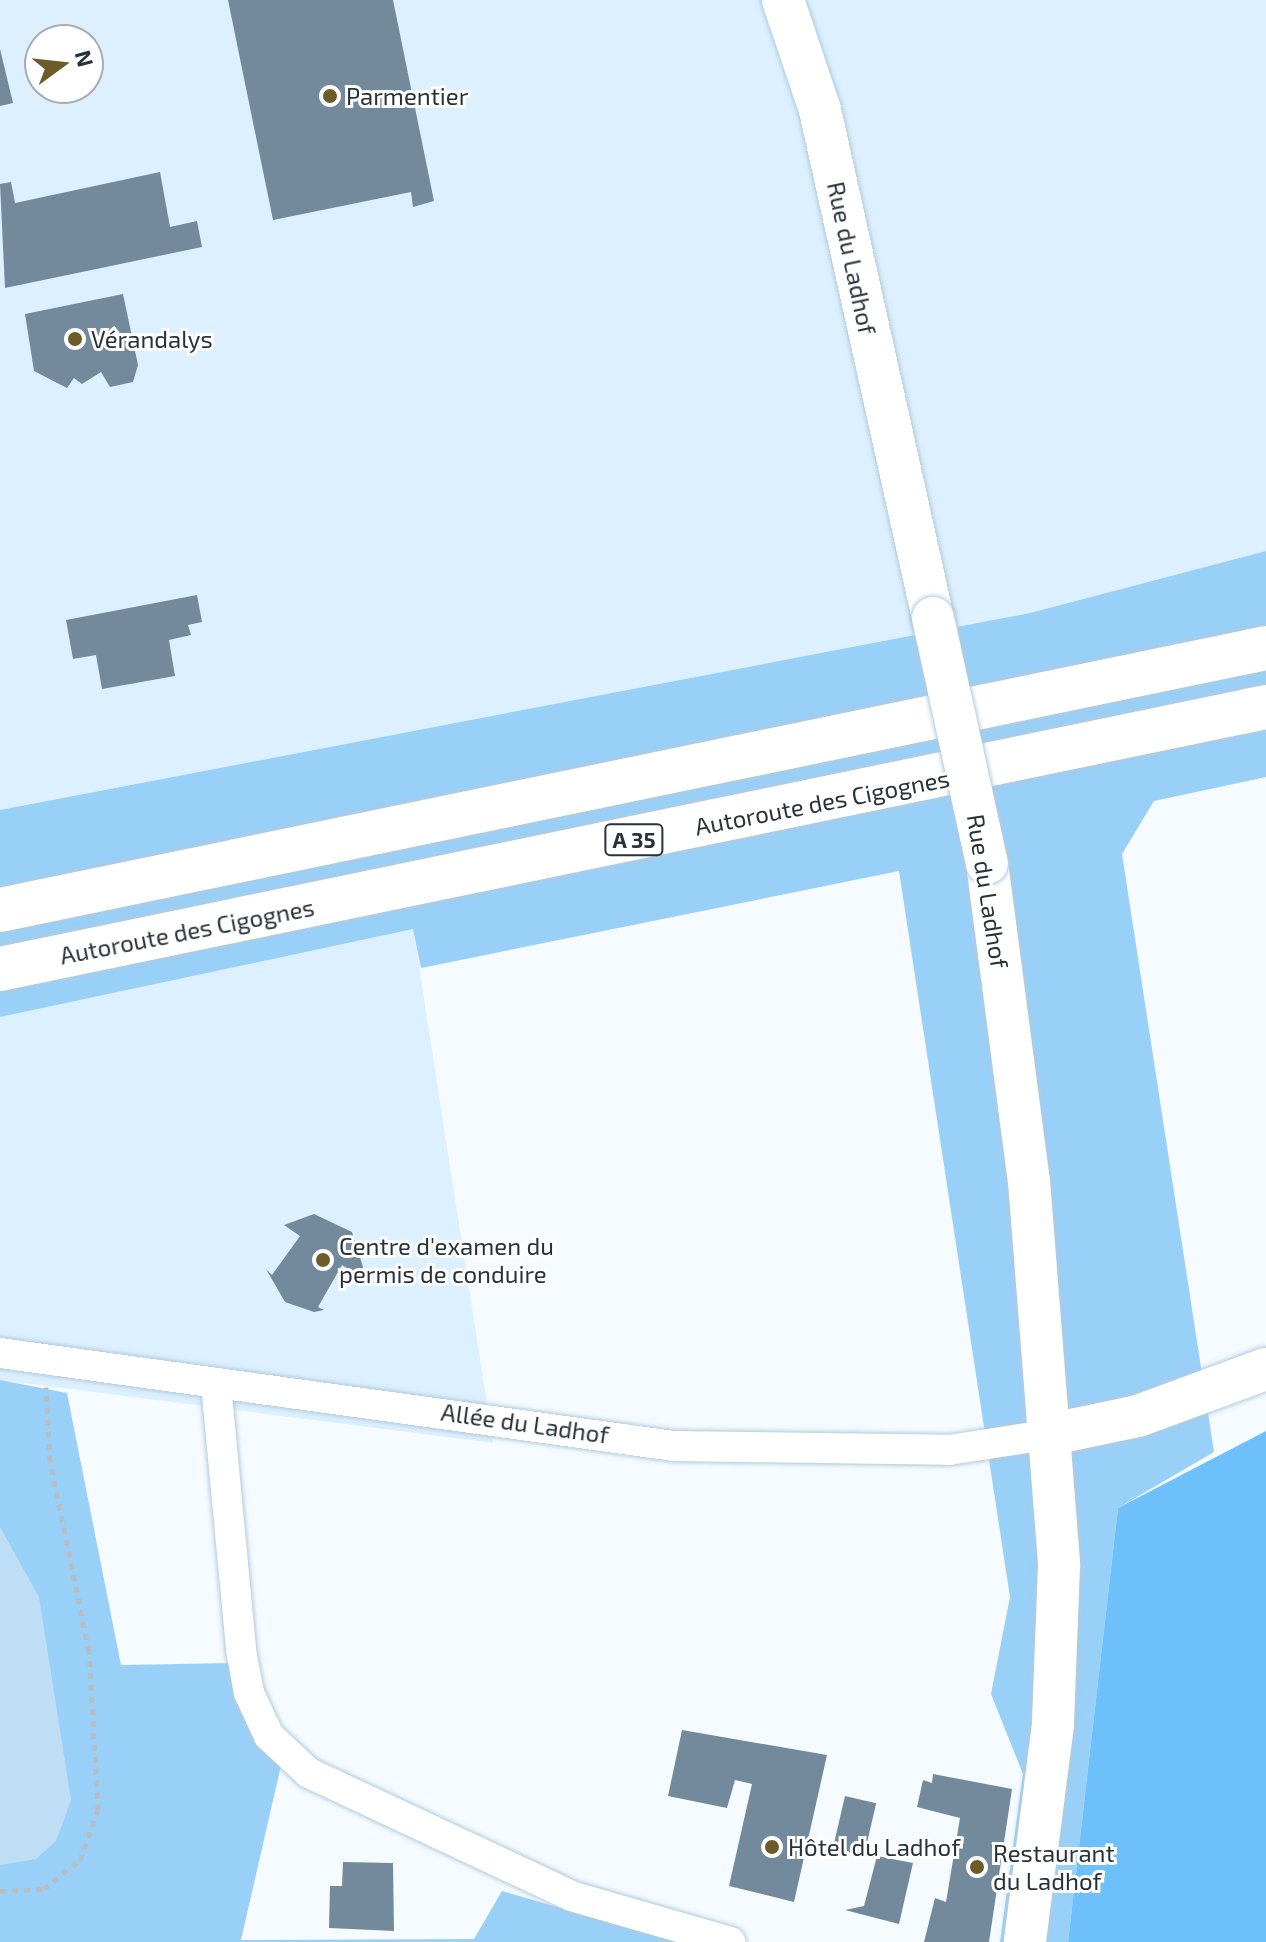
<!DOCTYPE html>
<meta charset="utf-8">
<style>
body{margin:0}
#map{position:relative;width:1266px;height:1942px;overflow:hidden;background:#f5fbff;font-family:"Exo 2",sans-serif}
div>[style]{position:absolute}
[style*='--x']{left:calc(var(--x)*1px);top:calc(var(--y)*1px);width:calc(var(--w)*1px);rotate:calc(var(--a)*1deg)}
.built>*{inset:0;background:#dcf0ff}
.green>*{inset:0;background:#99d0f8}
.forest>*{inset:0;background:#6dc0fa}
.water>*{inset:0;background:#bfdef6}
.building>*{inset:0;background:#728a9c;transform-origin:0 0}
.path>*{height:5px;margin-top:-2.5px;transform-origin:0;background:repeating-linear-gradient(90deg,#b6bec3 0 6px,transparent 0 12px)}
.roads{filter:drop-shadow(0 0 2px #b1cadd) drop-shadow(0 0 2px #b1cadd)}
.street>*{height:30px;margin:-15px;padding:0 15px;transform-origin:15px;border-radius:15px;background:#fff}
.secondary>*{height:42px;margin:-21px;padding:0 21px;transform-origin:21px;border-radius:21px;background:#fff}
.highway>*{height:44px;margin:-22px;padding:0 22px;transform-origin:22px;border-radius:22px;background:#fff}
.bridges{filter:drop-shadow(0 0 2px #b1cadd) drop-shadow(0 0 2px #b1cadd)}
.secondary-bridge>*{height:42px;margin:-21px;padding:0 21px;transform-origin:21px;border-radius:21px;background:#fff}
.dots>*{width:22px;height:22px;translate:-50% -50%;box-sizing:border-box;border:4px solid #fff;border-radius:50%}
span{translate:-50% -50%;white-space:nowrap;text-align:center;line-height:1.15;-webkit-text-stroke:6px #fff;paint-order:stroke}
.shield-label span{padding:2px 6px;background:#fff;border:2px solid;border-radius:6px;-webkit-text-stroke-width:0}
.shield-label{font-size:22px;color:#283239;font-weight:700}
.poi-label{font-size:24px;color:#283239}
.left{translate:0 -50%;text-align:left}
.street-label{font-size:24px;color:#283239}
.north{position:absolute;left:24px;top:24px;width:80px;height:80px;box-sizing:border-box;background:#fff;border:2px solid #a9adb0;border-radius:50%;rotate:75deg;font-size:22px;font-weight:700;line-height:32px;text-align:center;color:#283239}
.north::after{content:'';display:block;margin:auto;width:28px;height:36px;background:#6d5c2a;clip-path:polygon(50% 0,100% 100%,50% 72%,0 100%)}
</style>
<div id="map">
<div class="built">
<div style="clip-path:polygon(evenodd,0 0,1266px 0,1266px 551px,1030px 613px,0 810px,0 0,40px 40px,88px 40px,88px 88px,40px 88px,40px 40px)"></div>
<div style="clip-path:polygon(413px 928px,493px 1443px,0 1380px,0 1017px)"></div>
</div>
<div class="green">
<div style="clip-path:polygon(1266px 551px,1266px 777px,1154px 801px,1122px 854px,1214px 1452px,1118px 1508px,1068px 1942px,1000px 1942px,1023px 1774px,991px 1694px,1010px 1597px,899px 871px,421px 968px,413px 929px,0 1017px,0 810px,1030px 613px)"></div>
<div style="clip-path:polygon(0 1380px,67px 1393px,121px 1665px,233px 1663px,285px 1748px,241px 1940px,474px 1939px,502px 1891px,677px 1942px,0 1942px)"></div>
</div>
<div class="forest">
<div style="clip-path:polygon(1266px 1431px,1266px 1942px,1068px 1942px,1118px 1508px)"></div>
</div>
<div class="water">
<div style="clip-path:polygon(0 1527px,39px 1597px,71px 1800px,56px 1841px,36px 1859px,0 1865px)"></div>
</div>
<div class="building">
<div style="clip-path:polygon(228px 0,393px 0,434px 201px,413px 207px,411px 192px,273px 220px)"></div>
<div style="clip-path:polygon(0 49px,13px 103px,0 106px)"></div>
<div style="clip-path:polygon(160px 172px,170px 227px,197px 221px,202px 247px,5px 288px,0 184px,11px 182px,15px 203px)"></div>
<div style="clip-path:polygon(123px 294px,138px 365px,133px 382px,110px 387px,101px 372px,82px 384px,74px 378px,67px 388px,34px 371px,25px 314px)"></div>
<div style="clip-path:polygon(197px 595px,202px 622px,188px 625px,191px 635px,169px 640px,175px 676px,102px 689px,96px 655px,73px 659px,66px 620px)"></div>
<div style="clip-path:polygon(314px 1214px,352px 1232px,363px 1267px,361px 1277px,342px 1265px,318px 1307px,324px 1310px,314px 1312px,285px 1302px,266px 1269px,272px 1275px,300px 1236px,284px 1225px)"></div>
<div style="clip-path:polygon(682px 1730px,827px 1755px,794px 1902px,729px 1886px,752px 1784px,735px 1780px,727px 1808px,668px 1796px)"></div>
<div style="clip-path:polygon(933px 1774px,1012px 1789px,989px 1942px,924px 1942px,935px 1898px,946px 1902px,960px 1818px,917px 1807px,923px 1780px,932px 1783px)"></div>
<div style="left:845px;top:1796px;width:32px;height:54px;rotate:13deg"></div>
<div style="clip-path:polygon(877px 1856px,913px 1863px,899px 1924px,845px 1910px,864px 1906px)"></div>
<div style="clip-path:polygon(343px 1862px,393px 1863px,394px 1931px,329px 1928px,330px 1886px,342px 1886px)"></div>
</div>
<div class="path">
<div style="--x:0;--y:1891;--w:44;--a:-2.6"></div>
<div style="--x:44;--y:1889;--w:46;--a:-38.9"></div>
<div style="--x:80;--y:1860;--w:53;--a:-70.2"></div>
<div style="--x:98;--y:1810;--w:159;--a:-93.2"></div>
<div style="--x:89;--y:1651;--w:194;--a:-101.6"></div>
<div style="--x:50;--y:1461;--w:74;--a:-93.1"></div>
</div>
<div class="roads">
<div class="street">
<div style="--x:0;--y:1353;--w:680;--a:7.86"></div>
<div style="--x:674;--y:1446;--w:275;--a:0.8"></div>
<div style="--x:949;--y:1450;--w:104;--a:-8.8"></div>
<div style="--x:216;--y:1384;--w:267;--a:84.6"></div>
<div style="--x:241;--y:1650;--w:44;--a:79.5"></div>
<div style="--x:249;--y:1693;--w:47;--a:65.1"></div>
<div style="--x:269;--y:1736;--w:54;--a:42.8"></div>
<div style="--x:309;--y:1773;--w:289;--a:25.1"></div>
<div style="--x:571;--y:1896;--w:166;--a:16.1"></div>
</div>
<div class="secondary">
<div style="--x:783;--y:0;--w:116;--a:71.4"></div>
<div style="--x:820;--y:110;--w:520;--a:77.46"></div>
<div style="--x:987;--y:863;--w:321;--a:82.5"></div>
<div style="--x:1029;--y:1181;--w:386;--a:85.5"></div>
<div style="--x:1059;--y:1566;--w:159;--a:92.2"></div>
<div style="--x:1053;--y:1725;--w:219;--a:97.4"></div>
<div style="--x:1052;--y:1434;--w:88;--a:-11.8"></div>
<div style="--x:1138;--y:1416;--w:136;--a:-20.2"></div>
</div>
<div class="highway">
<div style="--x:0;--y:910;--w:1293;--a:-11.69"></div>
<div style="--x:0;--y:969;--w:1293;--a:-11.69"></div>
</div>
</div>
<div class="bridges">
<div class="secondary-bridge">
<div style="--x:933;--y:618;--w:251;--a:77.6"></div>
</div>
</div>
<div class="dots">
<div style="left:330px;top:96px;background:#6d5c2a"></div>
<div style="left:75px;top:339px;background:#6d5c2a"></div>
<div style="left:323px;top:1260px;background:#6d5c2a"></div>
<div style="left:772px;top:1847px;background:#6d5c2a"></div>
<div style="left:977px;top:1867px;background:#6d5c2a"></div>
</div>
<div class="shield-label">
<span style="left:634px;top:840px">A 35</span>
</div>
<div class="poi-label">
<span class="left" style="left:346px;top:96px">Parmentier</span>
<span class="left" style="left:91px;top:339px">Vérandalys</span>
<span class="left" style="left:339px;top:1260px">Centre d'examen du<br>permis de conduire</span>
<span class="left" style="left:788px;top:1847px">Hôtel du Ladhof</span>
<span class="left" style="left:993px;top:1867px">Restaurant<br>du Ladhof</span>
</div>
<div class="street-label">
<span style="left:852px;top:258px;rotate:78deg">Rue du Ladhof</span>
<span style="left:822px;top:802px;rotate:-11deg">Autoroute des Cigognes</span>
<span style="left:988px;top:891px;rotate:81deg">Rue du Ladhof</span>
<span style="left:187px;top:931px;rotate:-11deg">Autoroute des Cigognes</span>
<span style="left:525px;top:1423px;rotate:8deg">Allée du Ladhof</span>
</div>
<div class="north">N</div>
</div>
